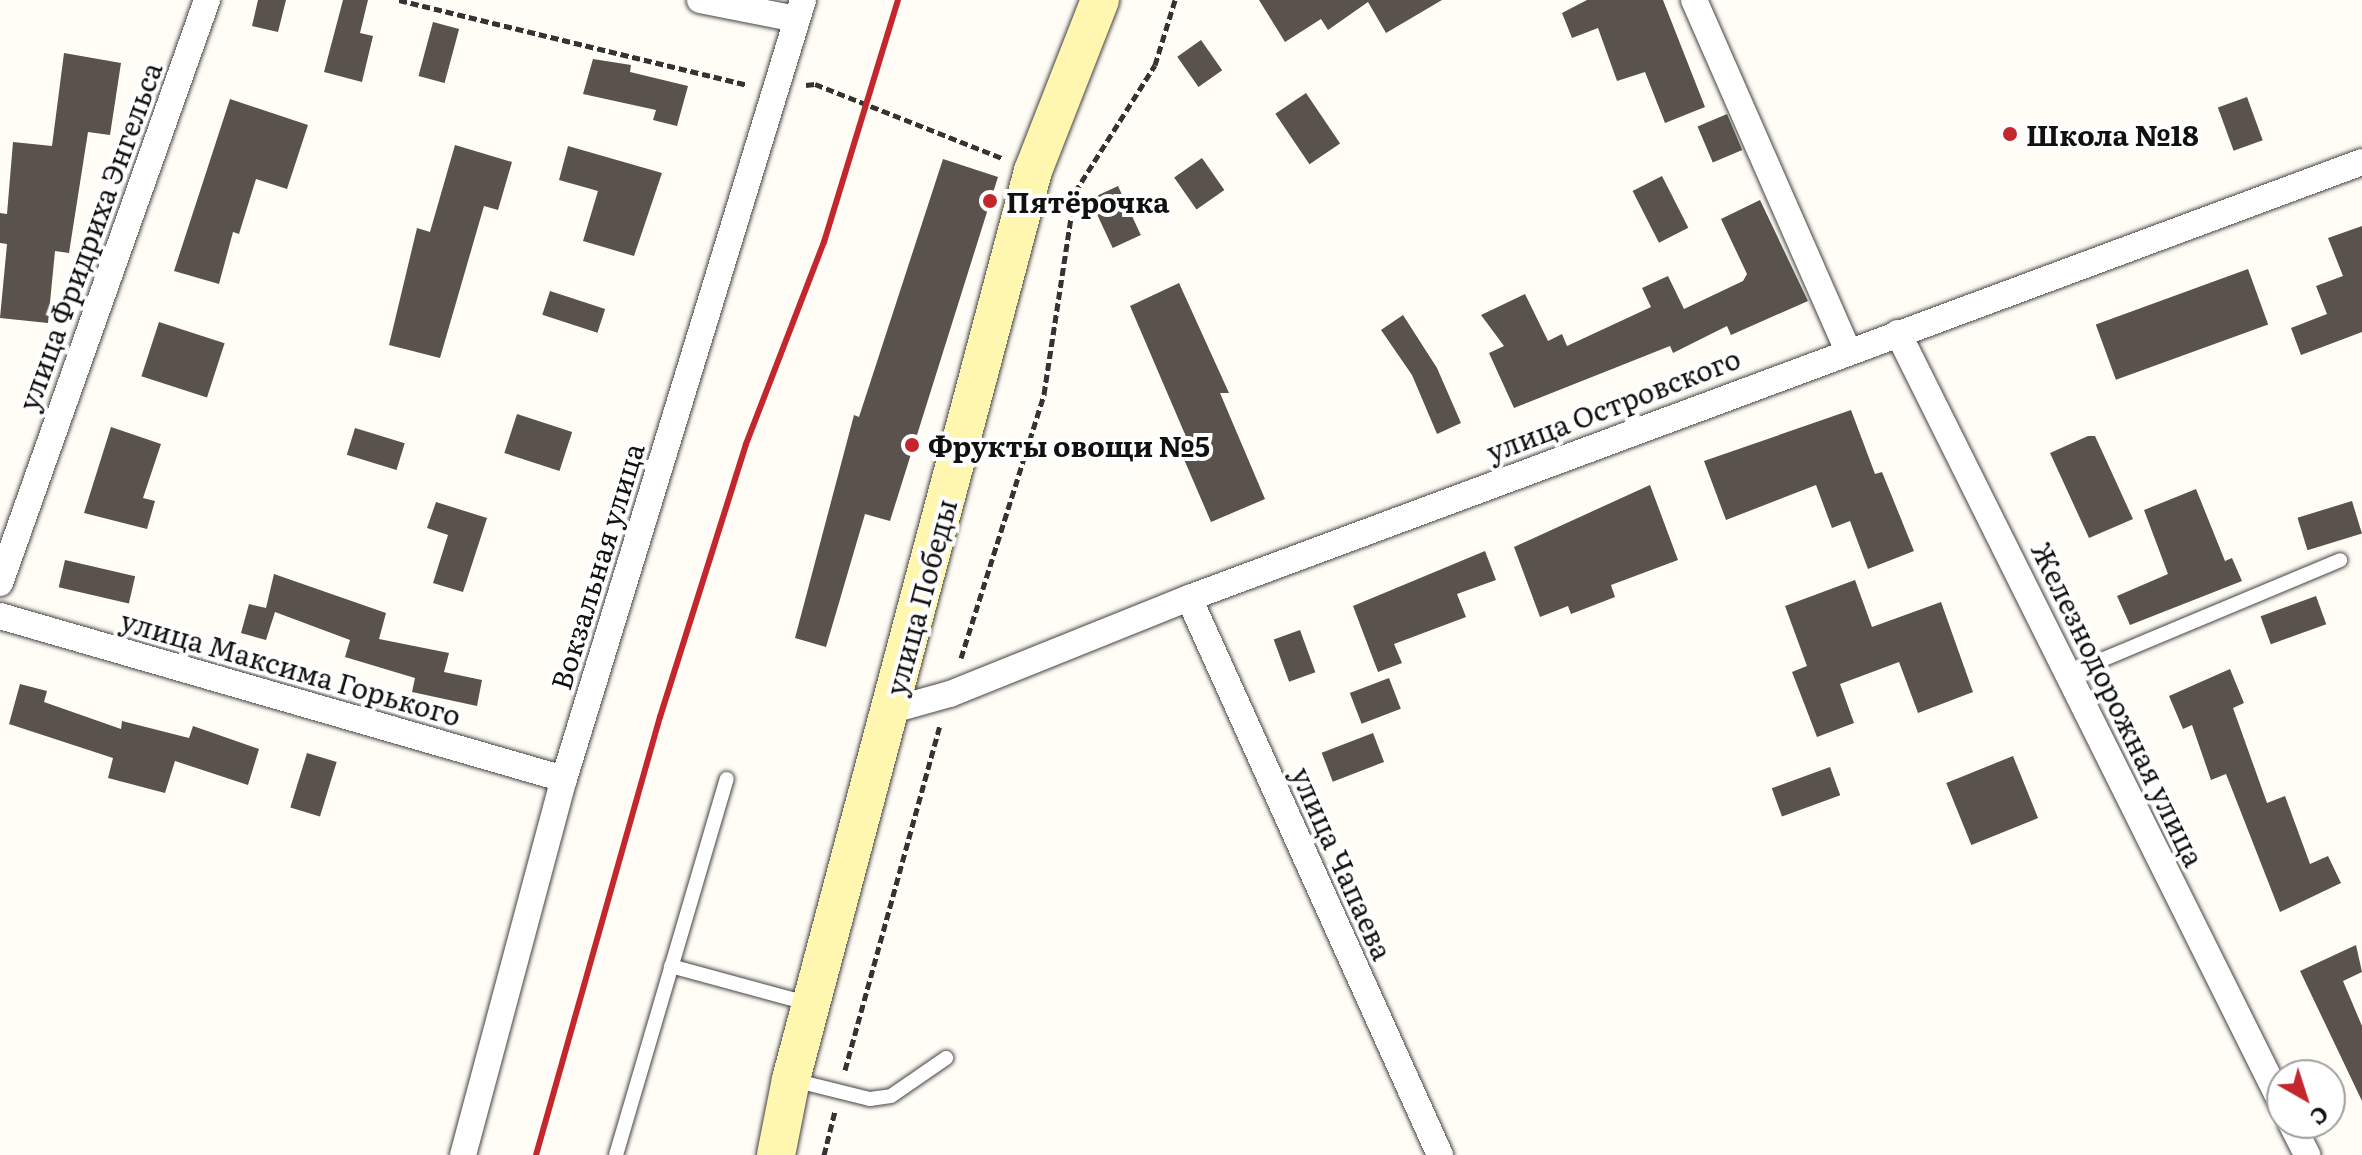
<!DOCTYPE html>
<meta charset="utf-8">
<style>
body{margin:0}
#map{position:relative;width:2362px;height:1155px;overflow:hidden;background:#fffdf5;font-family:Literata,serif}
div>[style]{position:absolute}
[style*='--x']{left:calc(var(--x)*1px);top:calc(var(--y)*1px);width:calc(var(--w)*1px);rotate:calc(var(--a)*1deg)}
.building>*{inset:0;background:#5a524d;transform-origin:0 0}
.path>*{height:5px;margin-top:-2.5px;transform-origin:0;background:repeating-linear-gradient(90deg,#333 0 8px,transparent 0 12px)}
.roads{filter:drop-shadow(0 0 2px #444) drop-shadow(0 0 2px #444)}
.lane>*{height:14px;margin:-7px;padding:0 7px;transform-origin:7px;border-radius:7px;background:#fff}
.street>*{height:26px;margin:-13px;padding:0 13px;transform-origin:13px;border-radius:13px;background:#fff}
.secondary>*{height:38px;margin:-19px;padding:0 19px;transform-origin:19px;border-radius:19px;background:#fff6b0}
.rail>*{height:6px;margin:-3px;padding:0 3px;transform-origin:3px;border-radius:3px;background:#c4262e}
.dots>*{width:22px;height:22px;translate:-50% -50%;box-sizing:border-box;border:4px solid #fff;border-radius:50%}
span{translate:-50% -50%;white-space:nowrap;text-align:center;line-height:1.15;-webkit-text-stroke:8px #fff;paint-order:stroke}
.poi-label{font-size:28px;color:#111;font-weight:700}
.left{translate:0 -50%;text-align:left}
.street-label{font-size:28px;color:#111}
.north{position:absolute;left:2266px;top:1059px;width:80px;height:80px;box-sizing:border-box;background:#fff;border:2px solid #a0a0a0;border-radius:50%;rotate:141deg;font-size:22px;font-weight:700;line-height:32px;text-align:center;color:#111}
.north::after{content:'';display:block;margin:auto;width:28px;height:36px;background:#c4262e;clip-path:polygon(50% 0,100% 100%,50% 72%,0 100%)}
</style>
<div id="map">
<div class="building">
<div style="clip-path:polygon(258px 0,286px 0,278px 32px,252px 26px)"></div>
<div style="clip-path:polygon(343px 0,368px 0,360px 33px,373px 36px,362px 82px,324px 72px)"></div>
<div style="clip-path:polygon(1259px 0,1442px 0,1386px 33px,1368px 2px,1328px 30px,1321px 19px,1285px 42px)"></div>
<div style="clip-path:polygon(1587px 0,1663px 0,1705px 107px,1665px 123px,1645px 72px,1617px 81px,1598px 28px,1572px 38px,1562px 13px)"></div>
<div style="left:433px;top:22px;width:27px;height:56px;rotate:15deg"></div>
<div style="left:1201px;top:40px;width:37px;height:29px;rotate:55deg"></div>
<div style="clip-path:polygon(64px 53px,121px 63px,110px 135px,88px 132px,69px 253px,55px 251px,48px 323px,0 318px,7px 244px,0 243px,0 213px,7px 214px,13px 142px,52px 146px)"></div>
<div style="clip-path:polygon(593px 59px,631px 65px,630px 72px,688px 86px,677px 126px,653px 120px,656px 110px,583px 94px)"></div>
<div style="left:1306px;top:93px;width:61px;height:37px;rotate:56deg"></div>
<div style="left:2247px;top:97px;width:46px;height:31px;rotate:70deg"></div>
<div style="clip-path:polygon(230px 99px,308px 125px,287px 189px,256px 179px,239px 234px,233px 232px,219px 284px,174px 271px)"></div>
<div style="left:1727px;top:114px;width:39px;height:32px;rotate:67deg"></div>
<div style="clip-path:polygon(455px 145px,512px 162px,498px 210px,484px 206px,440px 358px,389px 345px,417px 228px,430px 232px)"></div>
<div style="clip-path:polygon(568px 146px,662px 173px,634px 256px,583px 241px,598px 191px,559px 180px)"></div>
<div style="left:1202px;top:158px;width:39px;height:34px;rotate:55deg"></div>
<div style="clip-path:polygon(943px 159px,998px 177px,890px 521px,865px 514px,826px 647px,795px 638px,854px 415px,859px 417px)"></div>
<div style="left:1662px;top:176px;width:58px;height:33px;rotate:63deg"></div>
<div style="left:1118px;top:186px;width:54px;height:31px;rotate:65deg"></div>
<div style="clip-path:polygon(1760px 200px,1808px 301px,1731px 335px,1727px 326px,1673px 353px,1670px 346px,1514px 408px,1489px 353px,1504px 346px,1481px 315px,1525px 294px,1548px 341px,1562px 334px,1567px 346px,1651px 307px,1642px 288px,1668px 276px,1684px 309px,1743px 281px,1747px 274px,1721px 219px)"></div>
<div style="clip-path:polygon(2362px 226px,2362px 332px,2301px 355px,2291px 328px,2327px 314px,2316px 286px,2343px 276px,2328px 238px)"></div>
<div style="left:2248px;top:269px;width:59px;height:162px;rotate:70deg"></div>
<div style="clip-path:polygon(1179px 283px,1229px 393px,1220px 393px,1265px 499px,1211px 522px,1183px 457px,1193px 453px,1130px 306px)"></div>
<div style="left:550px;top:291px;width:58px;height:25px;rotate:18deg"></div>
<div style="clip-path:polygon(1403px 315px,1437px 368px,1461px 423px,1437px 434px,1412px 375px,1381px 330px)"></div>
<div style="left:159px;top:322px;width:69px;height:57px;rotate:18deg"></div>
<div style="clip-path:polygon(1851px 410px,1875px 474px,1882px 472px,1914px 551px,1868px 569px,1850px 521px,1832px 528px,1816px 485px,1726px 520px,1704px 461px)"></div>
<div style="left:517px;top:414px;width:58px;height:41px;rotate:18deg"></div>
<div style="clip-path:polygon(111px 427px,161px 444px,143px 498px,155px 501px,147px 529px,84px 513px)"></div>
<div style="left:355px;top:428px;width:52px;height:28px;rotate:17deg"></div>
<div style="clip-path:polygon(2088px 436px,2095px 436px,2133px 519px,2089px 538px,2050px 453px)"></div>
<div style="clip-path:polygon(1650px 485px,1678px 560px,1611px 585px,1615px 597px,1571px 614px,1568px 606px,1540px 617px,1514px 547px)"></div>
<div style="clip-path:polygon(2196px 489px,2225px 561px,2232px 558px,2242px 581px,2130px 625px,2117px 596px,2168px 574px,2144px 510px)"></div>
<div style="left:2352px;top:501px;width:34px;height:57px;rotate:73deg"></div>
<div style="clip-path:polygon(436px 502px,487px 518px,463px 592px,433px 583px,448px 535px,427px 528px)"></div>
<div style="clip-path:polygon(1485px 551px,1496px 580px,1457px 594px,1466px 617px,1394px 644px,1402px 663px,1378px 672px,1353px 606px)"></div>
<div style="left:65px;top:560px;width:72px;height:28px;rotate:13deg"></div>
<div style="clip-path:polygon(274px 574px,386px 613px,379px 639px,449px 653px,444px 672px,482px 680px,477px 706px,412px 692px,415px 678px,345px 657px,350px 640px,275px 612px,266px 640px,241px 633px,249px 604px,266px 608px)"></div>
<div style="clip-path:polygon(1855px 580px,1872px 627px,1941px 602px,1973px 692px,1918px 713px,1899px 662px,1840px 684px,1854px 723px,1817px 737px,1792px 672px,1807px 666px,1785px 606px)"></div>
<div style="left:2316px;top:596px;width:30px;height:59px;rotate:70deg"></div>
<div style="left:1300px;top:630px;width:45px;height:28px;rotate:70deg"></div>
<div style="clip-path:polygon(2230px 669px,2244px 703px,2233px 708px,2267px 803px,2285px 796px,2310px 864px,2328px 856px,2341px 883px,2280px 912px,2226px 774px,2211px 780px,2192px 725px,2183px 729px,2169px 696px)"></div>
<div style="left:1389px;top:678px;width:33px;height:42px;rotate:69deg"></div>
<div style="clip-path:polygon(20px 684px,47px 691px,44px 702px,121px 729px,122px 721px,189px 738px,193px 726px,259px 749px,248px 785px,175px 761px,165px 793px,108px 778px,113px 758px,9px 724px)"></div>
<div style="left:1373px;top:733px;width:31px;height:55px;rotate:69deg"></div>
<div style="left:307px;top:753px;width:31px;height:57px;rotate:17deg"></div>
<div style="left:2013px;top:756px;width:67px;height:72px;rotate:68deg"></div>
<div style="left:1830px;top:767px;width:30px;height:62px;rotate:70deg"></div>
<div style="clip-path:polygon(2356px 945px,2362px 972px,2343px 981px,2362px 1026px,2362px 1101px,2300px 971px)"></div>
</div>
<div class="path">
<div style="--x:399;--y:0;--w:359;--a:13.7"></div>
<div style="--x:806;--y:85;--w:9;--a:-6"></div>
<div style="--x:815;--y:84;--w:201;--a:21.6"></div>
<div style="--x:961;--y:658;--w:277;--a:-72.5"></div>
<div style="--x:1044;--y:394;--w:204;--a:-81.3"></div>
<div style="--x:1075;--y:192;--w:150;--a:-57.8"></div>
<div style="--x:1155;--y:65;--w:68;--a:-72.9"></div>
<div style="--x:845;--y:1070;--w:358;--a:-74.6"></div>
<div style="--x:824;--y:1155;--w:45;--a:-76"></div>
</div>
<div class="roads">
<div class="lane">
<div style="--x:2068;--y:674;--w:295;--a:-22.7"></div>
<div style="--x:671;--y:966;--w:144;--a:15.3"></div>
<div style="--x:793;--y:1080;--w:79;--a:13.9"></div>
<div style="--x:870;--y:1099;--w:21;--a:-8"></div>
<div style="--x:891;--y:1096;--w:67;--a:-34.6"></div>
<div style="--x:616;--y:1155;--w:392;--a:-73.6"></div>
</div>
<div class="street">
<div style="--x:700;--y:0;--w:98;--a:11.2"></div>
<div style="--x:1694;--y:0;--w:382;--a:66.3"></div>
<div style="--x:1898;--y:333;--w:861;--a:63.52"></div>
<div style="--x:0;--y:583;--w:619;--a:-70.45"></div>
<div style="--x:1189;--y:598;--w:611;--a:65.74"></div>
<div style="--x:0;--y:616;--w:587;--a:16.12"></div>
<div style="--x:889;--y:711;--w:63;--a:-15.6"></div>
<div style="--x:950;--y:694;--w:258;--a:-21.9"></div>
<div style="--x:1189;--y:598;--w:1251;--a:-20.39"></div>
<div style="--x:2291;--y:1123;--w:36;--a:63"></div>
<div style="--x:463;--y:1155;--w:389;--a:-75"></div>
<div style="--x:564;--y:779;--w:815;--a:-72.94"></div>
</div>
<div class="secondary">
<div style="--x:776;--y:1155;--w:77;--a:-78.8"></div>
<div style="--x:791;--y:1079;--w:940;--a:-75.08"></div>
<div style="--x:1033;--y:171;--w:184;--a:-68.6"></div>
</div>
</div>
<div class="rail">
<div style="--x:536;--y:1155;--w:455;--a:-74.2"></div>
<div style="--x:660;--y:717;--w:286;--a:-72.5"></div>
<div style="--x:746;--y:444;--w:217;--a:-68.9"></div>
<div style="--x:824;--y:242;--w:253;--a:-73"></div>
</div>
<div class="dots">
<div style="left:2010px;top:134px;background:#c4262e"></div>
<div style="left:990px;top:201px;background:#c4262e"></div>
<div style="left:912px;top:445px;background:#c4262e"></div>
</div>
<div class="poi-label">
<span class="left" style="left:2026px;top:134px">Школа №18</span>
<span class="left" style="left:1006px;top:201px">Пятёрочка</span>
<span class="left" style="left:928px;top:445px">Фрукты овощи №5</span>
</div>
<div class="street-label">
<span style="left:89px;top:236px;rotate:-70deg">улица Фридриха Энгельса</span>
<span style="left:1613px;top:404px;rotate:-21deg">улица Островского</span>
<span style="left:596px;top:566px;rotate:-73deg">Вокзальная улица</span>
<span style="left:920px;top:597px;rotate:-75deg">улица Победы</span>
<span style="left:291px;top:667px;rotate:16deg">улица Максима Горького</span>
<span style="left:2119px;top:704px;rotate:64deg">Железнодорожная улица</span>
<span style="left:1343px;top:863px;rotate:66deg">улица Чапаева</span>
</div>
<div class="north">С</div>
</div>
